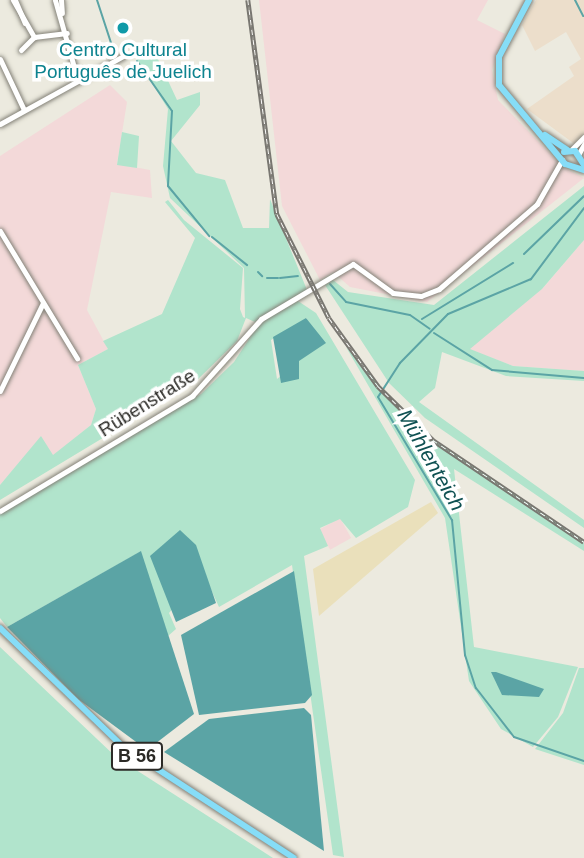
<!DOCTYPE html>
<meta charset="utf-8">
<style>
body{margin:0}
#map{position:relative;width:584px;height:858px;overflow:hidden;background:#eceadf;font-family:Helvetica,sans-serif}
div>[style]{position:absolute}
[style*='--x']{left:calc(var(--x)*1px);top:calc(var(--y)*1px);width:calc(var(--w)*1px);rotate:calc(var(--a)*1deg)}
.commercial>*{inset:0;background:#ecdecb}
.industrial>*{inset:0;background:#f3d9d9;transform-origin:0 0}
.green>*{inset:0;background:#b1e4cc}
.sand>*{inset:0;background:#eae0bb}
.water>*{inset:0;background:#5ba4a5}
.stream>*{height:2px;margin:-1px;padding:0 1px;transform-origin:1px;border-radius:1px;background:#5ba4a5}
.roads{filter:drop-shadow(0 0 2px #838177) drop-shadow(0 0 2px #838177)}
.minor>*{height:5px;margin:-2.5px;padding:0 2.5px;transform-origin:2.5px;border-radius:2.5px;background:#fff}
.major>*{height:6px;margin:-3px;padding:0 3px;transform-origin:3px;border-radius:3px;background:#86ddf7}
.rail>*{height:4.5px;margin-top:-2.25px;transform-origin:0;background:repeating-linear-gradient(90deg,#fff 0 5px,#797771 0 10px);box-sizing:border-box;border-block:2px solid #797771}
.dots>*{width:19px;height:19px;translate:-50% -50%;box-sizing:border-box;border:4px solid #fff;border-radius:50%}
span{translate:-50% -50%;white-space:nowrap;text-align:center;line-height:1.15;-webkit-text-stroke:7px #fff;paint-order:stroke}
.shield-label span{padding:2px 5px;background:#fff;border:2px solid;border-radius:5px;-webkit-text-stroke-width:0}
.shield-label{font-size:18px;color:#2b2a26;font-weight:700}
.culture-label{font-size:19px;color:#0d838f}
.street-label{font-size:19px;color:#2b2a26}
.water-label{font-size:21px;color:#0f5152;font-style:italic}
</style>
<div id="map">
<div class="commercial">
<div style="clip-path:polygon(536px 0,584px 0,584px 151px,527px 109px,574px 76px,569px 67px,581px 59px,566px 32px,535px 51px,522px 25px)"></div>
</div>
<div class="industrial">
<div style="clip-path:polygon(259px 0,488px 0,477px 20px,505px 34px,492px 70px,498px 100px,563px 167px,584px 178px,427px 302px,350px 287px,333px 272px,320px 280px,282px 206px)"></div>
<div style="clip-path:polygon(110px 85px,127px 102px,117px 164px,150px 170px,152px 198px,111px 192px,87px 310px,108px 349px,78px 365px,96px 409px,91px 425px,53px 456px,41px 437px,0 485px,0 156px)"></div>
<div style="clip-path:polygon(584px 240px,584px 371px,513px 366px,469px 349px,544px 287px)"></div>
<div style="left:340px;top:518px;width:23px;height:24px;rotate:61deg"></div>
</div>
<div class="green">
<div style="clip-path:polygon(135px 56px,157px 57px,177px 100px,200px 92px,200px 105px,171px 141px,196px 173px,225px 180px,243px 228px,269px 228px,270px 199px,307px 290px,255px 322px,246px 318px,237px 341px,194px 383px,0 500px,0 485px,41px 436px,53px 455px,91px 425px,96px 409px,78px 365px,108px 349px,103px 341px,162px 314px,195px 238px,165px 202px,168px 200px,184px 220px,243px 268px,240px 309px,243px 317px,245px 318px,244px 268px,170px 198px,163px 166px,168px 109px)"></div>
<div style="clip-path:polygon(122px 132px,139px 136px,137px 168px,117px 165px)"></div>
<div style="clip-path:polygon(584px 186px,584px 240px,542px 289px,470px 349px,513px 366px,584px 371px,584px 381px,506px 376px,442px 352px,435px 388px,419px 402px,584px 520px,584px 528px,425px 418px,389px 383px,325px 285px,333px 280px,348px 292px,434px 305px)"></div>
<div style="clip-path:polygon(evenodd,298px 301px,316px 313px,415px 480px,408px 507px,356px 538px,340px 519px,320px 528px,328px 546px,304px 556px,344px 857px,333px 855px,292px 565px,219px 607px,203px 572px,169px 613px,176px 629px,168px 636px,140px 552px,7px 627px,0 618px,0 514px,201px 394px,234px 362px,260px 322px,298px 301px,307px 318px,298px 361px,277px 379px,271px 340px,307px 318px)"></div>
<div style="clip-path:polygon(346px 347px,419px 430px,584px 541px,584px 551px,454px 469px,474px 647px,578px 667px,558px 717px,533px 747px,501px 729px,469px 681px,445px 518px)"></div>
<div style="clip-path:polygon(0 647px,116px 757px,273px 858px,0 858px)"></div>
<div style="clip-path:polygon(579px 668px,584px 668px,584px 765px,535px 749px,563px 713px)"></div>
</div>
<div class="sand">
<div style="clip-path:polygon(431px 502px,438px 513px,319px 616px,313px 569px)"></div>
</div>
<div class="water">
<div style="clip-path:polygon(306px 318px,326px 343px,299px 361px,299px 379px,281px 383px,273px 337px)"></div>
<div style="clip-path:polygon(180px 530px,196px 545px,216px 603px,176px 622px,150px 556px)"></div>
<div style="clip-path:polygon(141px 551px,194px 714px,147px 750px,78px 699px,7px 627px)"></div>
<div style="clip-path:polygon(294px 571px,312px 695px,305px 703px,199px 715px,181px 635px)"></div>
<div style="clip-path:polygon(491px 672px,496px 672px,544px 689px,539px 697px,502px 695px)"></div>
<div style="clip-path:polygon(304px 708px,311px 715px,324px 851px,164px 752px,209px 719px)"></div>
</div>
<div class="stream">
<div style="--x:97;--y:0;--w:58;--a:71.9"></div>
<div style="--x:575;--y:0;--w:18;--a:63"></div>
<div style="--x:128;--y:58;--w:3;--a:0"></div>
<div style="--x:137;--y:61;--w:61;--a:55"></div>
<div style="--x:172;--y:111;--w:75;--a:93.1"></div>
<div style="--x:168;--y:186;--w:65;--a:50.6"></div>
<div style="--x:584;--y:208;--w:89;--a:126.7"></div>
<div style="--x:531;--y:279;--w:90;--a:157.1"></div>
<div style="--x:448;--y:314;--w:69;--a:134.4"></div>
<div style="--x:400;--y:363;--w:40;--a:122.9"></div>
<div style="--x:378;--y:397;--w:144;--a:59"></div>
<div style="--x:452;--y:520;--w:136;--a:84.5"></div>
<div style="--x:465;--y:655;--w:35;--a:72"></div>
<div style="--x:476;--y:688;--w:62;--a:52.2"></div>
<div style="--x:514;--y:737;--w:74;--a:18.9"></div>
<div style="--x:212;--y:237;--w:45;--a:38.7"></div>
<div style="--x:524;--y:254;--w:83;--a:-44"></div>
<div style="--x:258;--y:272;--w:6;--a:45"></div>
<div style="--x:267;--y:278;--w:11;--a:0"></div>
<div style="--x:280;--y:278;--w:18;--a:-6"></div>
<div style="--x:330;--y:284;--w:24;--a:48"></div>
<div style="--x:346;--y:302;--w:65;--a:11.5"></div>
<div style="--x:410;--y:315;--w:24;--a:35"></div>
<div style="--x:422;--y:319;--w:107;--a:-31.6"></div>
<div style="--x:434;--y:333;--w:69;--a:32.5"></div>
<div style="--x:492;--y:370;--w:92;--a:5"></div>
</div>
<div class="roads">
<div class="minor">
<div style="--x:13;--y:0;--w:43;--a:60.4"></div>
<div style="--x:15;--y:0;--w:25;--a:67"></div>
<div style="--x:55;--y:0;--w:81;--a:74.2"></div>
<div style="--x:61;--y:0;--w:13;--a:86"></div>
<div style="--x:21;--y:50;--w:18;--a:-45"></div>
<div style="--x:34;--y:37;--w:33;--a:-7"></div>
<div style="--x:0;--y:59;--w:56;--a:64.8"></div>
<div style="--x:0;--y:124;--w:141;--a:-28.9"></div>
<div style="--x:572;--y:149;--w:17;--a:-45"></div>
<div style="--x:578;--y:155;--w:13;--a:-61"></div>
<div style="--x:0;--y:231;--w:149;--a:58.8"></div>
<div style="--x:0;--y:391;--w:98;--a:-64"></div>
<div style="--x:0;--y:511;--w:224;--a:-30.9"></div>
<div style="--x:192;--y:396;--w:103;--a:-48.1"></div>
<div style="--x:261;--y:319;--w:107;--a:-30.9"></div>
<div style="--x:353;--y:264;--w:49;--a:35.9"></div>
<div style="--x:393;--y:293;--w:28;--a:6"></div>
<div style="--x:421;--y:296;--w:19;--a:-21"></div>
<div style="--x:439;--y:289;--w:130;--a:-40.9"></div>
<div style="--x:537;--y:204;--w:51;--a:-60.4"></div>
</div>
<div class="major">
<div style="--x:529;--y:0;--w:64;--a:117.8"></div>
<div style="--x:499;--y:57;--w:28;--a:90"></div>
<div style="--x:499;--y:85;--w:103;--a:50.1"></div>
<div style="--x:565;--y:164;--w:20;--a:18"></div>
<div style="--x:545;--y:135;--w:27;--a:34"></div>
<div style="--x:564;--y:152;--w:11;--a:-5"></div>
<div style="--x:575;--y:151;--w:17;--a:57"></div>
<div style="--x:0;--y:628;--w:170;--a:44"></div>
<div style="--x:122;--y:746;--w:205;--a:33.1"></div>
</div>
</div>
<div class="rail">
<div style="--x:248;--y:0;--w:216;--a:82.3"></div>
<div style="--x:277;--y:214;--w:116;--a:63.4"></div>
<div style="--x:329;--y:318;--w:84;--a:54.2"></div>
<div style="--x:378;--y:386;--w:77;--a:44.5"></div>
<div style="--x:433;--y:440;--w:182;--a:34"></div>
</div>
<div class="dots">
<div style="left:123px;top:28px;background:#0f9aa8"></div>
</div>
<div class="shield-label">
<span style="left:137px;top:756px">B 56</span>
</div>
<div class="culture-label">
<span style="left:123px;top:61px">Centro Cultural<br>Português de Juelich</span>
</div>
<div class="street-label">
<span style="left:147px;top:403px;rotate:-32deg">Rübenstraße</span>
</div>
<div class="water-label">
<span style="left:431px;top:460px;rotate:60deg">Mühlenteich</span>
</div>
</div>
